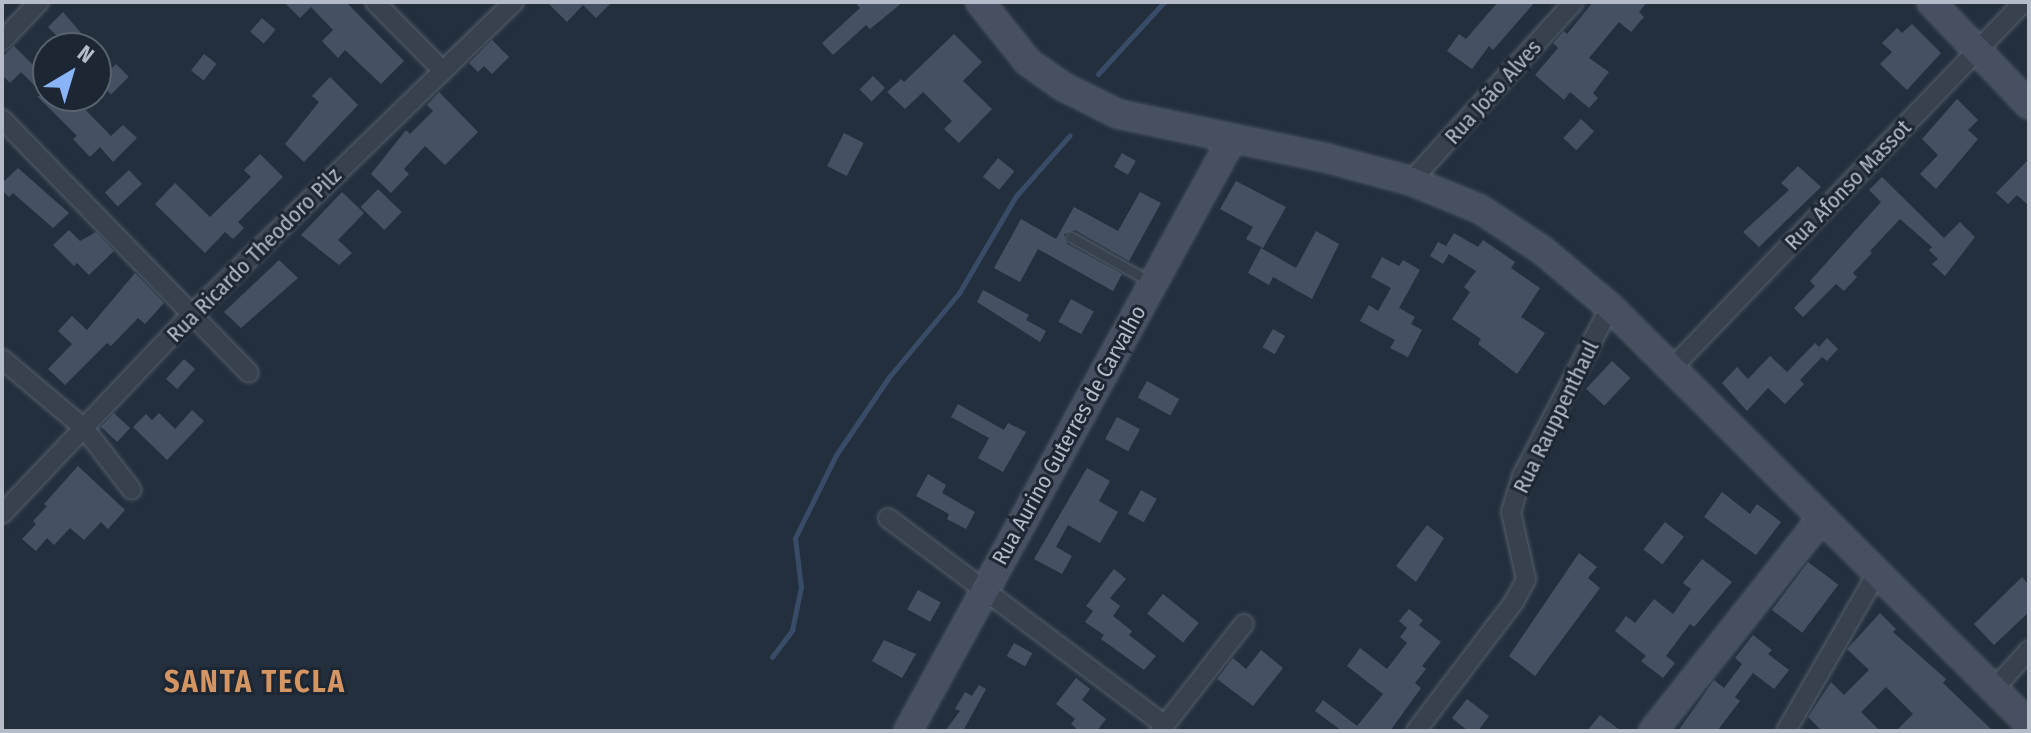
<!DOCTYPE html>
<meta charset="utf-8">
<style>
body{margin:0}
#map{position:relative;width:2031px;height:733px;overflow:hidden;background:#242f3e;font-family:"Fira Sans Condensed",sans-serif}
div>[style]{position:absolute}
[style*='--x']{left:calc(var(--x)*1px);top:calc(var(--y)*1px);width:calc(var(--w)*1px);rotate:calc(var(--a)*1deg)}
.stream>*{height:5px;margin:-2.5px;padding:0 2.5px;transform-origin:2.5px;border-radius:2.5px;background:#394c67}
.building>*{inset:0;background:#455162;transform-origin:0 0}
.roads{filter:drop-shadow(0 0 2px #565f6c) drop-shadow(0 0 2px #565f6c)}
.lane>*{height:9px;margin:-4.5px;padding:0 4.5px;transform-origin:4.5px;border-radius:4.5px;background:#38414e}
.street>*{height:18px;margin:-9px;padding:0 9px;transform-origin:9px;border-radius:9px;background:#38414e}
.secondary>*{height:26px;margin:-13px;padding:0 13px;transform-origin:13px;border-radius:13px;background:#465061}
span{translate:-50% -50%;white-space:nowrap;text-align:center;line-height:1.15;-webkit-text-stroke:6px #1d2633;paint-order:stroke}
.street-label{font-size:22px;color:#b4bcc9}
.district-label{font-size:30px;color:#d59563;font-weight:700;letter-spacing:2px}
.frame{position:absolute;inset:0;border:4px solid #b4bcc9;pointer-events:none}
.north{position:absolute;left:32px;top:32px;width:80px;height:80px;box-sizing:border-box;background:#1d2633;border:2px solid #59626f;border-radius:50%;rotate:38deg;font-size:22px;font-weight:700;line-height:32px;text-align:center;color:#b4bcc9}
.north::after{content:'';display:block;margin:auto;width:28px;height:36px;background:#8ab4f8;clip-path:polygon(50% 0,100% 100%,50% 72%,0 100%)}
</style>
<div id="map">
<div class="stream">
<div style="--x:1098;--y:74;--w:98;--a:-47.5"></div>
<div style="--x:772;--y:657;--w:34;--a:-53"></div>
<div style="--x:792;--y:630;--w:44;--a:-78.2"></div>
<div style="--x:801;--y:587;--w:49;--a:-97"></div>
<div style="--x:795;--y:538;--w:93;--a:-63.7"></div>
<div style="--x:836;--y:455;--w:94;--a:-55.8"></div>
<div style="--x:889;--y:377;--w:109;--a:-50.2"></div>
<div style="--x:959;--y:293;--w:113;--a:-59.6"></div>
<div style="--x:1016;--y:196;--w:81;--a:-48.5"></div>
</div>
<div class="building">
<div style="clip-path:polygon(284px 2px,346px 2px,404px 61px,381px 84px,345px 50px,338px 58px,322px 41px,333px 30px,311px 7px,300px 18px)"></div>
<div style="clip-path:polygon(547px 2px,612px 2px,596px 18px,583px 5px,567px 22px)"></div>
<div style="clip-path:polygon(855px 2px,903px 2px,870px 29px,866px 25px,833px 55px,822px 43px,860px 8px)"></div>
<div style="clip-path:polygon(1498px 2px,1535px 2px,1493px 50px,1489px 46px,1472px 69px,1447px 51px,1459px 34px,1466px 39px)"></div>
<div style="clip-path:polygon(1593px 2px,1647px 2px,1639px 12px,1644px 17px,1631px 32px,1619px 22px,1589px 58px,1609px 72px,1593px 93px,1598px 98px,1589px 108px,1570px 92px,1564px 100px,1535px 75px,1558px 48px,1553px 43px,1564px 31px,1567px 34px)"></div>
<div style="clip-path:polygon(63px 12px,87px 40px,79px 48px,48px 48px,59px 38px,48px 27px)"></div>
<div style="left:262px;top:18px;width:18px;height:18px;rotate:41deg"></div>
<div style="clip-path:polygon(1912px 24px,1941px 53px,1907px 90px,1880px 64px,1892px 52px,1882px 43px,1897px 28px,1902px 33px)"></div>
<div style="clip-path:polygon(954px 34px,982px 62px,963px 81px,992px 109px,959px 143px,944px 129px,952px 121px,923px 92px,905px 109px,887px 92px,901px 79px,904px 82px)"></div>
<div style="clip-path:polygon(492px 40px,509px 57px,492px 74px,484px 66px,478px 72px,469px 63px)"></div>
<div style="clip-path:polygon(14px 46px,32px 64px,48px 48px,48px 96px,72px 96px,111px 136px,123px 125px,137px 138px,113px 162px,100px 147px,90px 157px,73px 139px,77px 136px,37px 96px,45px 96px,21px 72px,10px 83px,2px 75px,2px 57px)"></div>
<div style="left:204px;top:54px;width:16px;height:21px;rotate:38deg"></div>
<div style="left:116px;top:64px;width:18px;height:25px;rotate:45deg"></div>
<div style="left:873px;top:76px;width:17px;height:19px;rotate:45deg"></div>
<div style="clip-path:polygon(330px 77px,358px 105px,304px 162px,285px 144px,319px 102px,312px 96px)"></div>
<div style="clip-path:polygon(439px 92px,478px 132px,445px 165px,425px 146px,404px 169px,409px 174px,391px 193px,371px 174px,406px 130px,410px 134px,433px 111px,427px 105px)"></div>
<div style="clip-path:polygon(1957px 99px,1978px 120px,1968px 130px,1978px 139px,1936px 189px,1920px 174px,1938px 155px,1922px 139px)"></div>
<div style="left:1581px;top:119px;width:18px;height:26px;rotate:43deg"></div>
<div style="left:844px;top:133px;width:22px;height:37px;rotate:27deg"></div>
<div style="left:1122px;top:153px;width:16px;height:16px;rotate:30deg"></div>
<div style="clip-path:polygon(260px 154px,283px 177px,238px 222px,244px 228px,233px 239px,225px 232px,205px 253px,155px 204px,175px 183px,210px 217px,251px 177px,244px 170px)"></div>
<div style="left:998px;top:158px;width:21px;height:24px;rotate:39deg"></div>
<div style="clip-path:polygon(2029px 159px,2029px 206px,2017px 195px,2008px 204px,1996px 193px)"></div>
<div style="clip-path:polygon(1798px 166px,1821px 187px,1759px 247px,1743px 232px,1789px 190px,1781px 183px)"></div>
<div style="clip-path:polygon(18px 168px,69px 213px,53px 228px,13px 193px,9px 197px,2px 190px,2px 183px)"></div>
<div style="left:129px;top:170px;width:19px;height:33px;rotate:47deg"></div>
<div style="clip-path:polygon(1882px 177px,1944px 238px,1960px 222px,1975px 237px,1945px 276px,1932px 264px,1938px 259px,1929px 250px,1932px 247px,1900px 219px,1870px 251px,1872px 253px,1853px 273px,1857px 277px,1844px 291px,1836px 284px,1803px 317px,1794px 308px,1815px 286px,1810px 281px,1881px 202px,1869px 190px)"></div>
<div style="clip-path:polygon(1236px 181px,1286px 207px,1263px 248px,1246px 239px,1253px 227px,1220px 209px)"></div>
<div style="left:378px;top:189px;width:33px;height:25px;rotate:44deg"></div>
<div style="clip-path:polygon(342px 192px,364px 213px,338px 240px,352px 253px,339px 265px,301px 235px)"></div>
<div style="clip-path:polygon(1140px 192px,1161px 203px,1129px 261px,1075px 230px,1064px 234px,1067px 244px,1122px 274px,1113px 291px,1038px 249px,1020px 282px,994px 268px,1021px 219px,1056px 239px,1074px 207px,1118px 231px)"></div>
<div style="clip-path:polygon(69px 230px,80px 241px,96px 232px,114px 251px,89px 275px,77px 263px,74px 266px,53px 245px)"></div>
<div style="clip-path:polygon(1316px 231px,1339px 244px,1312px 299px,1273px 277px,1269px 285px,1248px 273px,1261px 248px,1296px 268px)"></div>
<div style="clip-path:polygon(1454px 233px,1478px 247px,1483px 240px,1515px 262px,1511px 268px,1540px 288px,1521px 317px,1545px 333px,1517px 374px,1478px 344px,1481px 339px,1452px 319px,1470px 292px,1464px 287px,1476px 271px,1449px 254px,1443px 264px,1430px 256px,1438px 242px,1446px 246px)"></div>
<div style="clip-path:polygon(1382px 257px,1399px 266px,1403px 260px,1420px 270px,1399px 308px,1415px 317px,1411px 324px,1422px 330px,1408px 357px,1390px 348px,1395px 340px,1360px 321px,1369px 305px,1378px 311px,1391px 288px,1371px 277px)"></div>
<div style="clip-path:polygon(279px 260px,298px 278px,241px 328px,224px 312px)"></div>
<div style="clip-path:polygon(135px 273px,164px 303px,145px 324px,138px 318px,111px 346px,107px 343px,65px 385px,48px 369px,72px 344px,58px 331px,72px 316px,87px 330px)"></div>
<div style="clip-path:polygon(983px 290px,1029px 315px,1026px 320px,1046px 331px,1040px 342px,977px 302px)"></div>
<div style="left:1071px;top:299px;width:26px;height:26px;rotate:29deg"></div>
<div style="left:1273px;top:329px;width:14px;height:21px;rotate:30deg"></div>
<div style="clip-path:polygon(1827px 338px,1838px 349px,1827px 361px,1822px 357px,1800px 380px,1804px 384px,1785px 404px,1768px 388px,1747px 411px,1722px 383px,1737px 367px,1748px 379px,1770px 356px,1787px 372px,1815px 343px,1819px 347px)"></div>
<div style="left:184px;top:359px;width:15px;height:27px;rotate:42deg"></div>
<div style="left:1612px;top:361px;width:25px;height:38px;rotate:43deg"></div>
<div style="left:1147px;top:381px;width:37px;height:19px;rotate:29deg"></div>
<div style="clip-path:polygon(958px 404px,1004px 430px,1008px 423px,1026px 432px,1003px 472px,978px 458px,989px 438px,951px 417px)"></div>
<div style="clip-path:polygon(192px 410px,204px 421px,167px 460px,133px 427px,146px 414px,152px 420px,159px 413px,175px 429px)"></div>
<div style="left:114px;top:413px;width:22px;height:19px;rotate:43deg"></div>
<div style="left:1117px;top:417px;width:26px;height:25px;rotate:28deg"></div>
<div style="clip-path:polygon(78px 466px,125px 510px,108px 529px,101px 522px,84px 540px,70px 528px,54px 545px,47px 538px,36px 551px,22px 539px,36px 524px,33px 521px,47px 506px,44px 504px)"></div>
<div style="clip-path:polygon(1087px 468px,1110px 481px,1099px 501px,1118px 512px,1100px 543px,1068px 525px,1056px 547px,1072px 556px,1062px 574px,1034px 559px)"></div>
<div style="clip-path:polygon(928px 474px,946px 485px,942px 493px,975px 512px,966px 529px,947px 519px,949px 514px,916px 496px)"></div>
<div style="left:1141px;top:490px;width:18px;height:27px;rotate:29deg"></div>
<div style="clip-path:polygon(1722px 492px,1750px 514px,1757px 504px,1781px 522px,1756px 555px,1704px 517px)"></div>
<div style="left:1665px;top:522px;width:24px;height:35px;rotate:38deg"></div>
<div style="clip-path:polygon(1427px 525px,1444px 538px,1416px 582px,1396px 566px)"></div>
<div style="clip-path:polygon(1579px 553px,1597px 567px,1588px 578px,1600px 588px,1535px 676px,1509px 656px)"></div>
<div style="clip-path:polygon(1702px 559px,1732px 582px,1694px 627px,1690px 624px,1666px 656px,1675px 663px,1663px 678px,1641px 661px,1646px 656px,1615px 631px,1626px 616px,1635px 623px,1654px 599px,1673px 614px,1691px 589px,1683px 583px)"></div>
<div style="left:1808px;top:562px;width:38px;height:60px;rotate:37deg"></div>
<div style="clip-path:polygon(1114px 569px,1126px 579px,1110px 598px,1120px 606px,1113px 616px,1132px 631px,1129px 635px,1156px 656px,1144px 670px,1101px 639px,1104px 635px,1085px 622px,1093px 611px,1086px 606px)"></div>
<div style="clip-path:polygon(2022px 577px,2029px 585px,2029px 612px,1994px 645px,1974px 624px)"></div>
<div style="left:918px;top:590px;width:26px;height:22px;rotate:29deg"></div>
<div style="left:1163px;top:594px;width:46px;height:25px;rotate:39deg"></div>
<div style="clip-path:polygon(1409px 609px,1423px 620px,1419px 625px,1441px 642px,1422px 666px,1426px 669px,1415px 683px,1421px 688px,1390px 731px,1342px 731px,1315px 711px,1323px 700px,1357px 726px,1383px 694px,1347px 666px,1360px 648px,1387px 669px,1407px 643px,1400px 637px,1407px 628px,1399px 621px)"></div>
<div style="clip-path:polygon(1880px 613px,1896px 629px,1893px 632px,1946px 679px,1943px 683px,1993px 731px,1896px 731px,1913px 714px,1886px 687px,1861px 712px,1880px 731px,1822px 731px,1808px 717px,1831px 682px,1844px 695px,1869px 670px,1847px 649px)"></div>
<div style="clip-path:polygon(1753px 635px,1772px 650px,1768px 654px,1789px 670px,1774px 689px,1753px 673px,1735px 697px,1740px 701px,1717px 731px,1678px 731px,1714px 680px,1724px 688px,1742px 664px,1735px 658px)"></div>
<div style="clip-path:polygon(884px 640px,916px 654px,902px 678px,872px 661px)"></div>
<div style="left:1014px;top:643px;width:21px;height:15px;rotate:29deg"></div>
<div style="clip-path:polygon(1261px 650px,1283px 668px,1253px 706px,1217px 679px,1233px 658px,1246px 669px)"></div>
<div style="clip-path:polygon(1076px 678px,1090px 689px,1082px 700px,1106px 719px,1097px 731px,1079px 731px,1071px 724px,1075px 719px,1056px 704px)"></div>
<div style="clip-path:polygon(979px 685px,986px 689px,963px 731px,945px 731px,960px 711px,955px 709px,965px 692px,972px 696px)"></div>
<div style="clip-path:polygon(1467px 699px,1489px 716px,1478px 731px,1468px 731px,1452px 718px)"></div>
<div style="clip-path:polygon(1600px 715px,1621px 731px,1587px 731px)"></div>
</div>
<div class="roads">
<div class="lane">
<div style="--x:1071;--y:237;--w:92;--a:29.4"></div>
</div>
<div class="street">
<div style="--x:375;--y:2;--w:95;--a:45.4"></div>
<div style="--x:2;--y:41;--w:54;--a:-46.5"></div>
<div style="--x:2;--y:119;--w:354;--a:45.8"></div>
<div style="--x:1411;--y:181;--w:242;--a:-47.7"></div>
<div style="--x:2;--y:359;--w:107;--a:40.1"></div>
<div style="--x:84;--y:428;--w:78;--a:52.3"></div>
<div style="--x:1672;--y:368;--w:508;--a:-46.12"></div>
<div style="--x:2;--y:514;--w:274;--a:-46.5"></div>
<div style="--x:191;--y:315;--w:450;--a:-44.1"></div>
<div style="--x:888;--y:518;--w:346;--a:36.8"></div>
<div style="--x:1993;--y:690;--w:54;--a:-48"></div>
<div style="--x:1160;--y:731;--w:136;--a:-51.9"></div>
<div style="--x:1416;--y:731;--w:162;--a:-52.8"></div>
<div style="--x:1514;--y:602;--w:26;--a:-62"></div>
<div style="--x:1526;--y:579;--w:69;--a:-102.6"></div>
<div style="--x:1511;--y:512;--w:38;--a:-73"></div>
<div style="--x:1522;--y:476;--w:191;--a:-62.5"></div>
<div style="--x:1786;--y:731;--w:180;--a:-60"></div>
</div>
<div class="secondary">
<div style="--x:980;--y:2;--w:77;--a:51.3"></div>
<div style="--x:1028;--y:62;--w:42;--a:35.2"></div>
<div style="--x:1062;--y:86;--w:63;--a:26.6"></div>
<div style="--x:1118;--y:114;--w:213;--a:11.9"></div>
<div style="--x:1326;--y:158;--w:88;--a:15.1"></div>
<div style="--x:1411;--y:181;--w:74;--a:22.1"></div>
<div style="--x:1480;--y:209;--w:74;--a:33.5"></div>
<div style="--x:1542;--y:250;--w:89;--a:40"></div>
<div style="--x:1610;--y:307;--w:591;--a:44.86"></div>
<div style="--x:1931;--y:2;--w:142;--a:46.4"></div>
<div style="--x:908;--y:731;--w:675;--a:-61.31"></div>
<div style="--x:1653;--y:731;--w:270;--a:-51.6"></div>
</div>
</div>
<div class="street-label">
<span style="left:1493px;top:92px;rotate:-48deg">Rua João Alves</span>
<span style="left:1848px;top:185px;rotate:-46deg">Rua Afonso Massot</span>
<span style="left:254px;top:255px;rotate:-45deg">Rua Ricardo Theodoro Pilz</span>
<span style="left:1556px;top:417px;rotate:-64deg">Rua Rauppenthaul</span>
<span style="left:1069px;top:435px;rotate:-61deg">Rua Aurino Guterres de Carvalho</span>
</div>
<div class="district-label">
<span style="left:255px;top:682px">SANTA TECLA</span>
</div>
<div class="frame"></div>
<div class="north">N</div>
</div>
